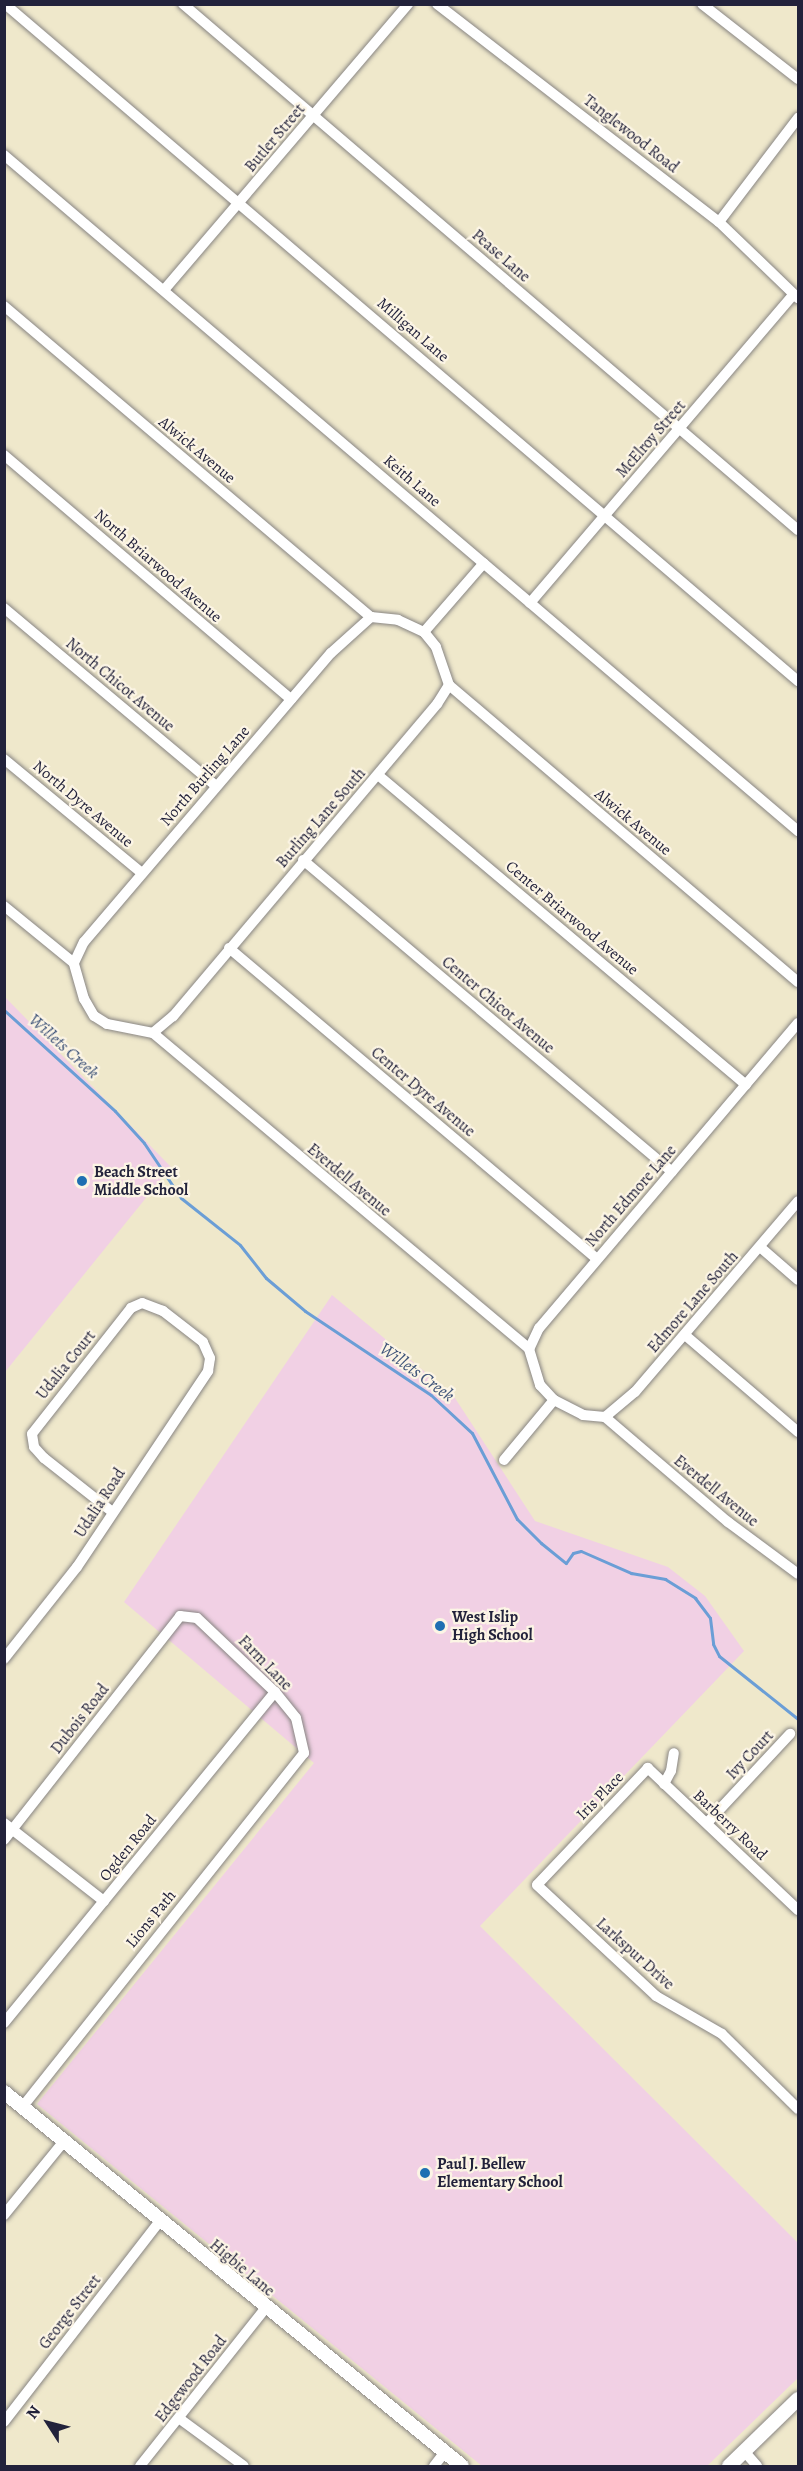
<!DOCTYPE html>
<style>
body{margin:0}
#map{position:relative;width:803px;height:2471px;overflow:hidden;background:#efe8cb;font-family:Alegreya,serif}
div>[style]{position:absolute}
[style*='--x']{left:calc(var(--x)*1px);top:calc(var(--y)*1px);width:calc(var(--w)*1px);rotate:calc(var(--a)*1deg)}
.built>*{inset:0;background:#f1d0e4}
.stream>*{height:3px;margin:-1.5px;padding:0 1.5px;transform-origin:1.5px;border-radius:1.5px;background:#6b9ed6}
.roads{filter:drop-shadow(0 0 2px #888583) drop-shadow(0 0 2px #888583)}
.minor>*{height:10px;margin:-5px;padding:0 5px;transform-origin:5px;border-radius:5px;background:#fff}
.major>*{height:14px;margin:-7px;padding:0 7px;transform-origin:7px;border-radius:7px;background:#fff}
.dots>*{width:16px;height:16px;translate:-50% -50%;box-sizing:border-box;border:3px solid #fcf5e5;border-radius:50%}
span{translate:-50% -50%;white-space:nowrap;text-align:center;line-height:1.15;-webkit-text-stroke:4.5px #fcf5e5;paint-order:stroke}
.street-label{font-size:16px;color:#22223b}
.poi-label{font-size:16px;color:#22223b;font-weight:700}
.left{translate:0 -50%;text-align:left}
.water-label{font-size:18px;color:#3f5479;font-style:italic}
.frame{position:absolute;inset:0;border:6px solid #22223b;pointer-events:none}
.north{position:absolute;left:18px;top:2393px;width:60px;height:60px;-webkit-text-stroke:4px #fcf5e5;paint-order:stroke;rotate:306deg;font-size:16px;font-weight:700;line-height:24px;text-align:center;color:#22223b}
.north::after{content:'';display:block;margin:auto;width:21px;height:27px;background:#22223b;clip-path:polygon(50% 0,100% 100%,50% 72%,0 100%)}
</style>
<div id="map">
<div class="built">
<div style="clip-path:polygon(5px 997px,171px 1167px,5px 1372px)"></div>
<div style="clip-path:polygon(332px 1295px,453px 1395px,535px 1521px,668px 1567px,705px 1596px,744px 1651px,480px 1926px,798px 2243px,798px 2378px,707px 2466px,482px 2466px,37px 2104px,314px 1763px,124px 1602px)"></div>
</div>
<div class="stream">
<div style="--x:4;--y:1010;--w:150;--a:42.3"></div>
<div style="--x:115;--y:1111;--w:43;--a:47.8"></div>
<div style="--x:144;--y:1143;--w:66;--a:56.1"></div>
<div style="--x:181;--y:1198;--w:75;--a:38.5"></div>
<div style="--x:240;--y:1245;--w:42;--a:51.8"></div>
<div style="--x:266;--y:1278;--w:51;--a:40.2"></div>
<div style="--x:305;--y:1311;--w:151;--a:33.7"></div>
<div style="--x:431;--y:1395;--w:56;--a:42.8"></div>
<div style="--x:472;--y:1433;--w:97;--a:62.4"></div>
<div style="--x:517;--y:1519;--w:34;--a:45"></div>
<div style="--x:541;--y:1543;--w:32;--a:39"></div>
<div style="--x:566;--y:1563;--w:12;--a:-55"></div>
<div style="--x:573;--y:1553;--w:8;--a:-14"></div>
<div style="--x:581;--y:1551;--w:55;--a:23.7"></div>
<div style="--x:631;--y:1573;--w:35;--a:10"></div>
<div style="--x:665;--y:1579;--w:36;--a:32"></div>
<div style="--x:695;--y:1598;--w:25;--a:53"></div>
<div style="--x:710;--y:1618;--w:26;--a:83"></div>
<div style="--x:713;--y:1644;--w:13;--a:63"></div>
<div style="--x:719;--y:1656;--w:101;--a:38.6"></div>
</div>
<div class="roads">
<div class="minor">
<div style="--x:5;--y:4;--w:1043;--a:40.49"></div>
<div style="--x:183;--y:4;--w:809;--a:40.54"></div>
<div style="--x:437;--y:4;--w:356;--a:37.7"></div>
<div style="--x:719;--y:222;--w:110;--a:43.9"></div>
<div style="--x:702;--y:4;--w:122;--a:38"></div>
<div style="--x:4;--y:155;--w:1043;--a:40.41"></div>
<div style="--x:719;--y:222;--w:131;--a:-52.8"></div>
<div style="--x:164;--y:290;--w:376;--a:-49.5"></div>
<div style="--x:4;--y:306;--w:481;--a:40.3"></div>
<div style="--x:4;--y:455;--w:377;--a:40.4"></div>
<div style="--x:530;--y:603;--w:406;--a:-49.5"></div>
<div style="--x:4;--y:608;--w:277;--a:40"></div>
<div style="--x:371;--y:617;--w:27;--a:6"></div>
<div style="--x:398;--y:620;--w:29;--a:25"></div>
<div style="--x:424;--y:632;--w:19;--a:51"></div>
<div style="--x:436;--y:647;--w:40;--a:71.1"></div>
<div style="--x:449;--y:685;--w:22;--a:122"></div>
<div style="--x:437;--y:704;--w:409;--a:130.2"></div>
<div style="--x:173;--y:1016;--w:26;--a:140"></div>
<div style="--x:153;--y:1033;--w:47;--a:-168.9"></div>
<div style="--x:107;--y:1024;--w:15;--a:-148"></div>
<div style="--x:94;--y:1016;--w:20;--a:-120"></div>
<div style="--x:84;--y:999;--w:37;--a:-106"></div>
<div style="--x:74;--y:963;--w:23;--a:-65"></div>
<div style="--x:84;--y:942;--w:380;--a:-49.5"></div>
<div style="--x:331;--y:653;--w:54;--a:-42"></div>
<div style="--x:424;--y:632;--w:91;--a:-49"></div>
<div style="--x:449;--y:685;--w:458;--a:40.4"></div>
<div style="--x:4;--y:759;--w:179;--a:39.6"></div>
<div style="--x:378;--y:775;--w:481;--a:40.1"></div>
<div style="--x:303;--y:860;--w:483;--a:40.2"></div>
<div style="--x:4;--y:906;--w:90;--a:39.2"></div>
<div style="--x:229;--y:948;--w:482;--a:40.2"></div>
<div style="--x:798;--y:1023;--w:400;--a:130.3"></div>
<div style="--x:539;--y:1328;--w:23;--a:115"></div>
<div style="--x:529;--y:1349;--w:38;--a:73"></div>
<div style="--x:540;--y:1385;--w:21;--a:47"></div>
<div style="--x:554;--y:1400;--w:33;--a:27"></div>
<div style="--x:583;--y:1415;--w:22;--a:5"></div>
<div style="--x:605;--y:1417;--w:162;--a:40.5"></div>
<div style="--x:728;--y:1522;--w:87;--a:36.6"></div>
<div style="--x:153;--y:1033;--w:491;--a:40"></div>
<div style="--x:760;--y:1247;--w:50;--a:41"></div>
<div style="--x:685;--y:1335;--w:149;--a:40.6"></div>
<div style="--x:605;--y:1417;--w:39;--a:-40"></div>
<div style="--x:635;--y:1392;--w:251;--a:-49.5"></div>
<div style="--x:504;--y:1460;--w:78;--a:-50.2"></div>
<div style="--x:4;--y:1659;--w:117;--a:-51.6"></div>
<div style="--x:77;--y:1567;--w:236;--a:-56.2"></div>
<div style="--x:208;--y:1371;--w:13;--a:-81"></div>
<div style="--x:210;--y:1358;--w:17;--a:-114"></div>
<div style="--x:203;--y:1342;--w:51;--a:-142.2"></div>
<div style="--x:163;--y:1311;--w:22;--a:-159"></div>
<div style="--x:142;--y:1303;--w:12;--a:156"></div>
<div style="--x:131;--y:1308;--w:160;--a:128.2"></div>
<div style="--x:32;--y:1434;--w:13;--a:81"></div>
<div style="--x:34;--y:1447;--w:15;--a:48"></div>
<div style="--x:44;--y:1458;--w:85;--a:38.3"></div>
<div style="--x:664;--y:1784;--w:15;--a:-62"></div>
<div style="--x:671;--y:1771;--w:18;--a:-81"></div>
<div style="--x:4;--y:1823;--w:127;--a:38"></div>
<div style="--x:707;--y:1823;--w:122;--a:-47"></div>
<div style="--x:4;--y:1840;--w:285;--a:-51.8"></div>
<div style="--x:180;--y:1616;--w:17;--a:7"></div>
<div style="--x:197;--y:1618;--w:108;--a:43.5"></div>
<div style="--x:275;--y:1692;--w:33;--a:51"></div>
<div style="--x:296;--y:1718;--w:36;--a:77"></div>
<div style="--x:304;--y:1753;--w:451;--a:128.5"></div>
<div style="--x:798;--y:1910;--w:207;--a:-136.6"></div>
<div style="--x:648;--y:1768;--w:161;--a:133.5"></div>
<div style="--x:537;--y:1885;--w:163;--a:43"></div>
<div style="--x:656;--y:1996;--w:76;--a:29.9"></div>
<div style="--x:722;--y:2034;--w:107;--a:44.6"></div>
<div style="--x:4;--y:2023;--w:428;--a:-50.7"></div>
<div style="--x:4;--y:2215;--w:97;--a:-50.9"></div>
<div style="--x:180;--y:2419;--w:79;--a:36.3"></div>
<div style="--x:4;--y:2422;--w:254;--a:-52.2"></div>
<div style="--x:744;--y:2451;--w:20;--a:49"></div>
<div style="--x:140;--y:2466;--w:201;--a:-51.5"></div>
<div style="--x:434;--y:2466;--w:16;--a:-52"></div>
</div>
<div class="major">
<div style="--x:4;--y:2092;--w:591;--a:39.23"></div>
<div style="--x:729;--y:2466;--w:96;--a:-44.2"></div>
</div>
</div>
<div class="dots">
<div style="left:82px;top:1181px;background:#1f6fb2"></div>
<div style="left:440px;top:1626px;background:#1f6fb2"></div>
<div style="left:425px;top:2173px;background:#1f6fb2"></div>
</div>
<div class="street-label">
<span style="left:631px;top:134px;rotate:38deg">Tanglewood Road</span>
<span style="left:275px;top:138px;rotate:-50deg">Butler Street</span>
<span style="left:501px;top:256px;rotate:41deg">Pease Lane</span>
<span style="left:413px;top:330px;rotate:41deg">Milligan Lane</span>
<span style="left:651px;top:439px;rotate:-49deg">McElroy Street</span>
<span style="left:197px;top:450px;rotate:40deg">Alwick Avenue</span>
<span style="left:412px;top:481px;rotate:41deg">Keith Lane</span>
<span style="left:158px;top:566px;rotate:41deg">North Briarwood Avenue</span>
<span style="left:120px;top:685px;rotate:40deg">North Chicot Avenue</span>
<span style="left:205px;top:776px;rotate:-49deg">North Burling Lane</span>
<span style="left:83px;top:804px;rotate:40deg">North Dyre Avenue</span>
<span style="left:321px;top:818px;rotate:-49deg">Burling Lane South</span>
<span style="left:633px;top:822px;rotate:40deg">Alwick Avenue</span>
<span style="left:572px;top:918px;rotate:40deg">Center Briarwood Avenue</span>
<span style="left:498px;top:1005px;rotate:40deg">Center Chicot Avenue</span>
<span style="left:423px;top:1092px;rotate:40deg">Center Dyre Avenue</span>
<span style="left:349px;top:1180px;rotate:40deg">Everdell Avenue</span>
<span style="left:631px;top:1196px;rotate:-49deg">North Edmore Lane</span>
<span style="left:693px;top:1302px;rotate:-49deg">Edmore Lane South</span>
<span style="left:66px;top:1365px;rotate:-51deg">Udalia Court</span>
<span style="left:716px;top:1491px;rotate:39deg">Everdell Avenue</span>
<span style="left:100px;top:1503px;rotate:-57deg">Udalia Road</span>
<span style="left:265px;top:1663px;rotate:46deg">Farm Lane</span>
<span style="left:80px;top:1719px;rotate:-52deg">Dubois Road</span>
<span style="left:750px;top:1755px;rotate:-47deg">Ivy Court</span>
<span style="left:600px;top:1796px;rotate:-46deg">Iris Place</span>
<span style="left:730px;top:1825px;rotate:43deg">Barberry Road</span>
<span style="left:128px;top:1848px;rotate:-51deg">Ogden Road</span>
<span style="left:151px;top:1919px;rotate:-51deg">Lions Path</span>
<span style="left:635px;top:1954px;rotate:42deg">Larkspur Drive</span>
<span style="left:242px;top:2268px;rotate:40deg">Higbie Lane</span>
<span style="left:70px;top:2312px;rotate:-52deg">George Street</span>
<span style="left:191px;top:2379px;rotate:-52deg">Edgewood Road</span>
</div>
<div class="poi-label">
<span class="left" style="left:94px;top:1181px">Beach Street<br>Middle School</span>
<span class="left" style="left:452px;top:1626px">West Islip<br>High School</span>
<span class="left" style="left:437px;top:2173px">Paul J. Bellew<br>Elementary School</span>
</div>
<div class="water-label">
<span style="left:64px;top:1046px;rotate:42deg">Willets Creek</span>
<span style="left:417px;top:1372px;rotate:36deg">Willets Creek</span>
</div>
<div class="frame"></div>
<div class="north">N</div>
</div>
